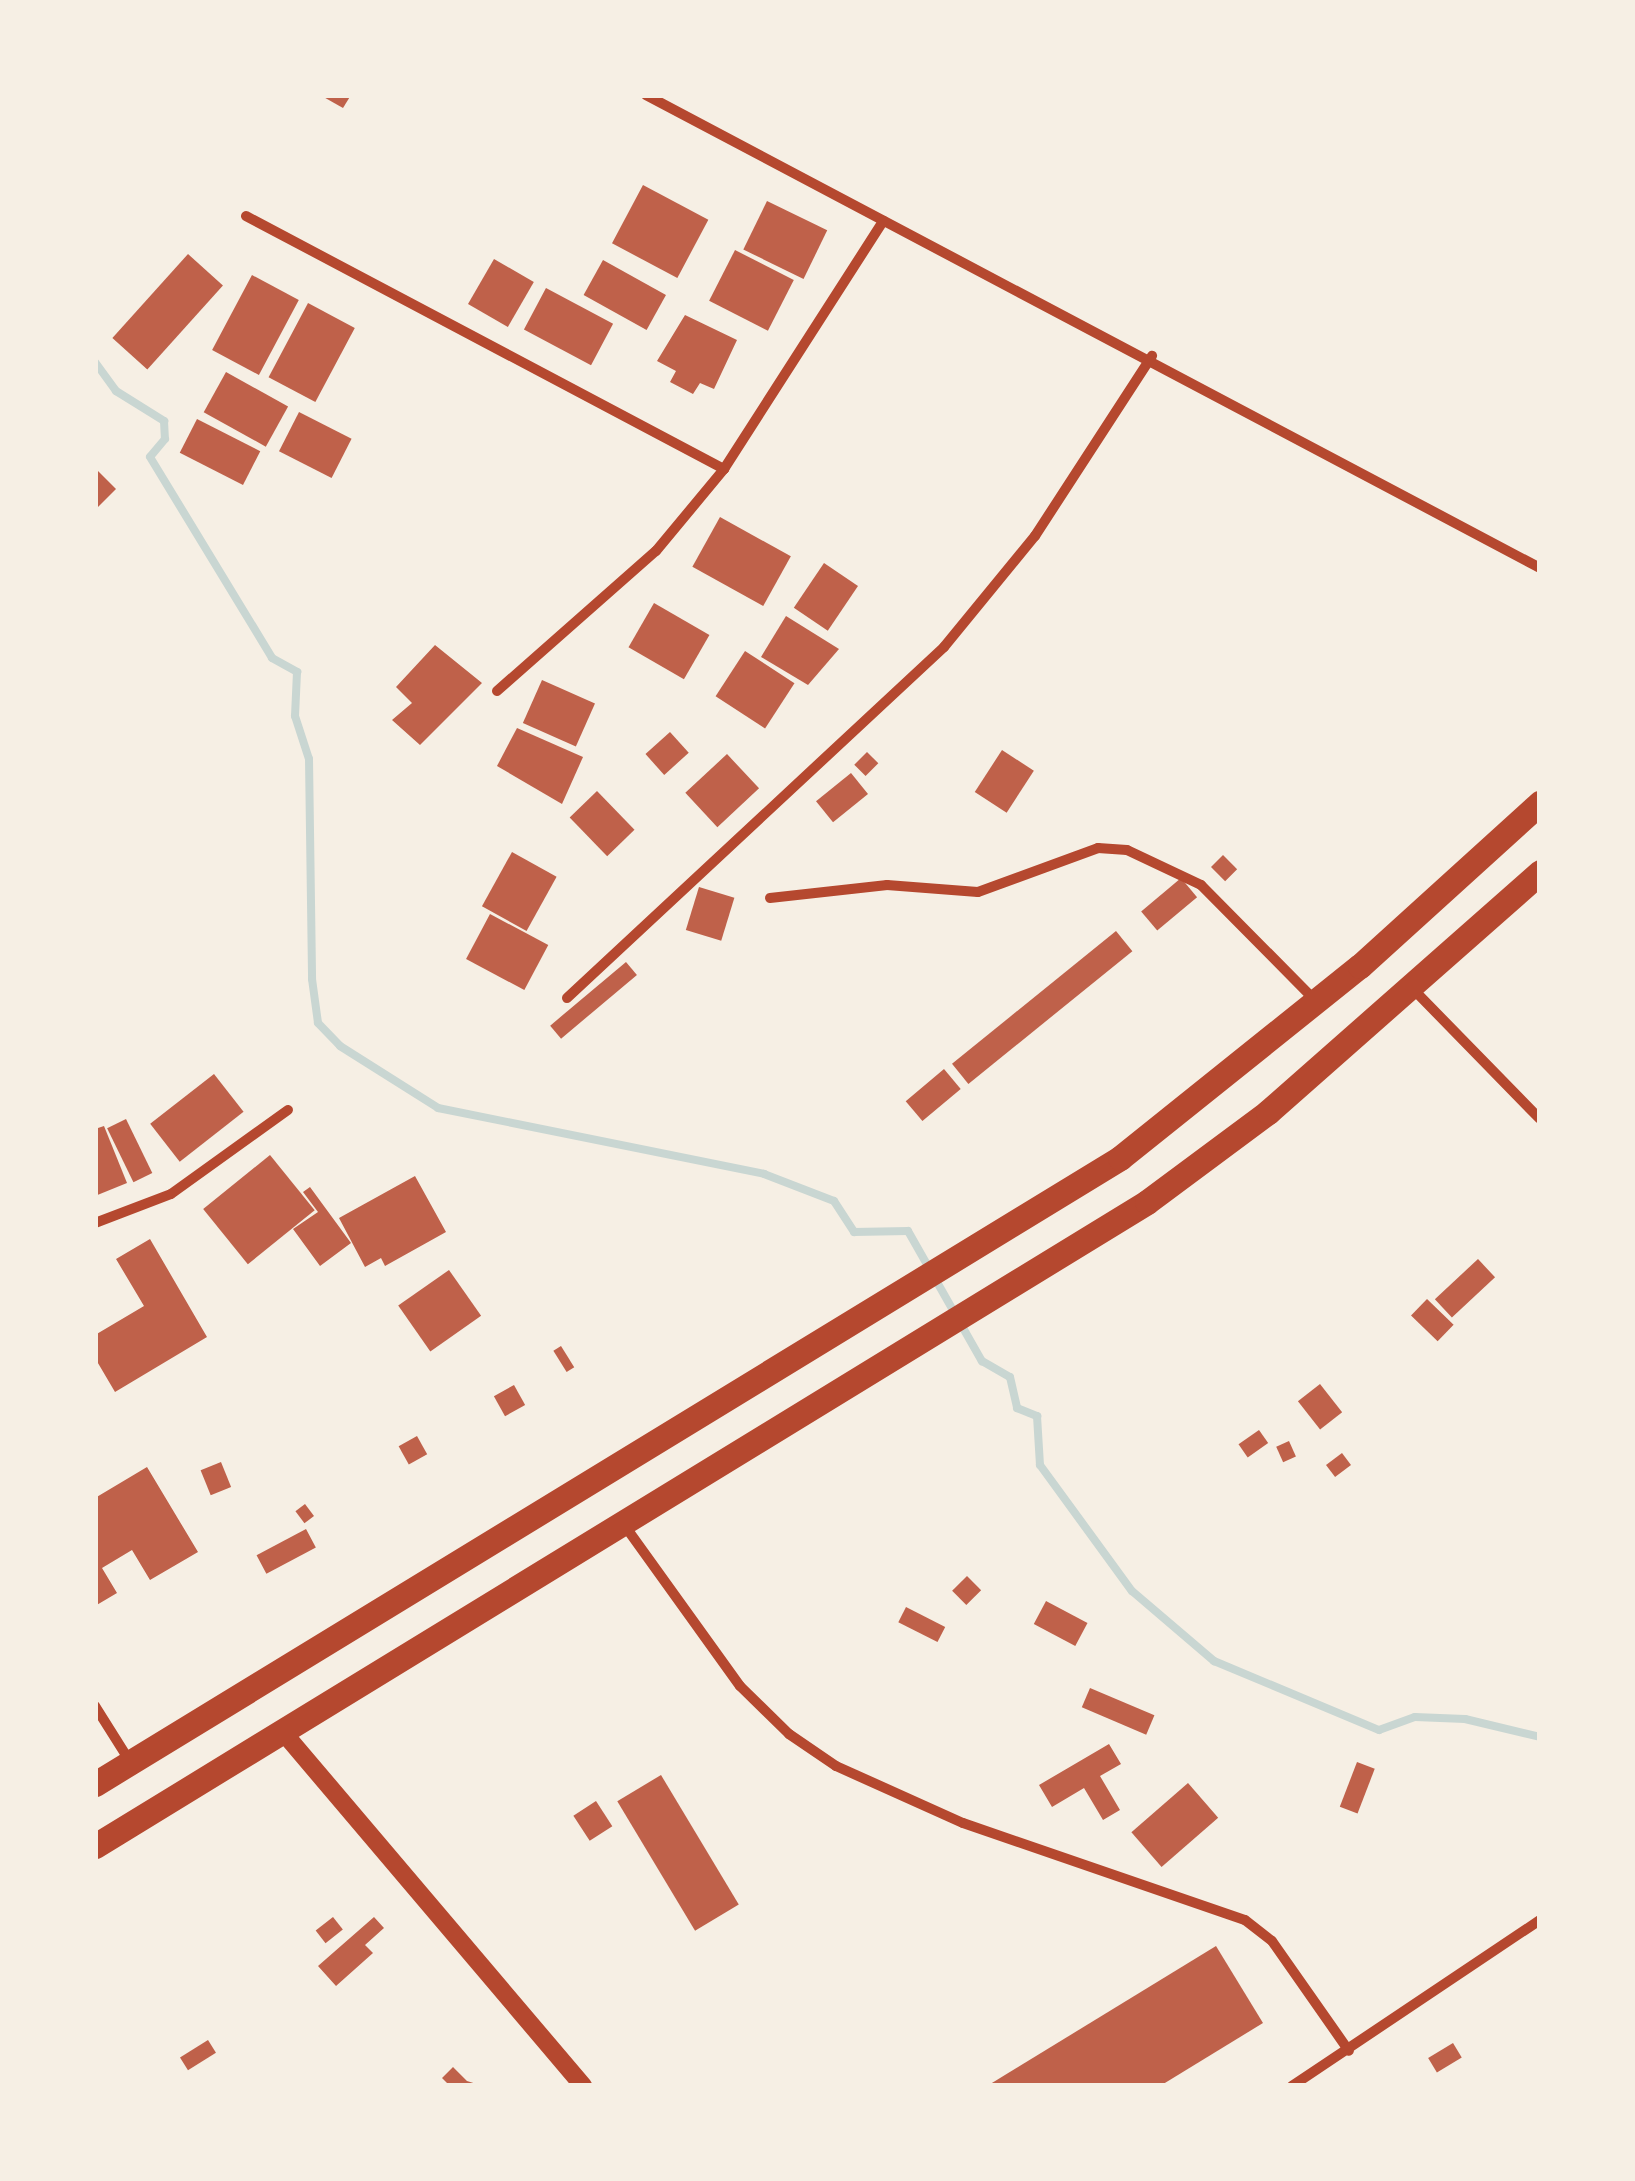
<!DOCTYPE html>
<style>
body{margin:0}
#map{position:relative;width:1635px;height:2181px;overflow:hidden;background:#f6efe4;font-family:"Noto Serif",serif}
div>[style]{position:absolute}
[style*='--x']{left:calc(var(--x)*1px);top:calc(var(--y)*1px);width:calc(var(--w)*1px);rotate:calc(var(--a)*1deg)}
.stream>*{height:8px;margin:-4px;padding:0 4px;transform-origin:4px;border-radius:4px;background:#c9d6d2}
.building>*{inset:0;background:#bf614a;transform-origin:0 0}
.minor>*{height:10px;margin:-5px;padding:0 5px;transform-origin:5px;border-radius:5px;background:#b5482f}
.tertiary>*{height:18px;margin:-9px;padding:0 9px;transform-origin:9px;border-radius:9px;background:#b5482f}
.primary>*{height:25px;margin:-12.5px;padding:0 12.5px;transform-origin:12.5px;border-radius:12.5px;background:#b5482f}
span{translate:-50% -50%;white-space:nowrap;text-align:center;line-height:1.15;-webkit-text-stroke:10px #f6efe4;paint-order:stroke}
.frame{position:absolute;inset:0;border:98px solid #f6efe4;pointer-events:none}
</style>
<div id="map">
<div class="stream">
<div style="--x:95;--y:362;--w:36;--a:54"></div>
<div style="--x:116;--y:391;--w:57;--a:32"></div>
<div style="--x:164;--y:421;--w:18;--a:87"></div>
<div style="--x:165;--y:439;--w:23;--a:130"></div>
<div style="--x:150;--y:457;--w:235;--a:58.7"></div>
<div style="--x:272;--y:658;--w:29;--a:29"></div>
<div style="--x:297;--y:672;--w:44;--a:92.6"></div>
<div style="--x:295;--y:716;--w:45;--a:72"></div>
<div style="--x:309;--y:759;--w:220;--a:89.2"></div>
<div style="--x:312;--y:979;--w:44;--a:82.2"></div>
<div style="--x:318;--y:1023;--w:32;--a:46"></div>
<div style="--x:340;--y:1046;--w:116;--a:32.3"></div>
<div style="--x:438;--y:1108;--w:333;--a:11.4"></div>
<div style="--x:764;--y:1174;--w:75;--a:21.1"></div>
<div style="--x:834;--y:1201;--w:37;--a:57"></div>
<div style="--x:854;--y:1232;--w:54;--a:-1.1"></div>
<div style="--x:908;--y:1231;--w:150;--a:60.4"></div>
<div style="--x:982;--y:1361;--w:32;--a:30"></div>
<div style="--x:1010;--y:1377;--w:32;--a:77"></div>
<div style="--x:1017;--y:1408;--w:22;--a:22"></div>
<div style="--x:1037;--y:1416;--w:49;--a:86.5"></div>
<div style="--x:1040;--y:1465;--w:156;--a:53.9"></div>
<div style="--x:1132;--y:1591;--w:108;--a:40.5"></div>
<div style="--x:1214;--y:1661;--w:179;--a:22.7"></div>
<div style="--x:1379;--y:1730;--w:38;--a:-20"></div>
<div style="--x:1415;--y:1717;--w:50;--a:2.3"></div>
<div style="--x:1465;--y:1719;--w:77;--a:13.5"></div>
</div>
<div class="building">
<div style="clip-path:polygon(320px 95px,351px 95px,343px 108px)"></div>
<div style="left:643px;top:185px;width:74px;height:66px;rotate:28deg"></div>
<div style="left:767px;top:201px;width:67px;height:54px;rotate:26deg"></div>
<div style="left:735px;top:250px;width:66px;height:57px;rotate:27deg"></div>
<div style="left:188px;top:254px;width:47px;height:113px;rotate:42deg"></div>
<div style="left:494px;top:259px;width:46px;height:52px;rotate:30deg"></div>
<div style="left:603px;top:260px;width:72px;height:40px;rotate:29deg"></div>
<div style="left:252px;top:275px;width:53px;height:85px;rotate:28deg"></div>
<div style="left:546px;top:288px;width:76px;height:47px;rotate:28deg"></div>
<div style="left:308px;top:303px;width:53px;height:84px;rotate:28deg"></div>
<div style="clip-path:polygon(685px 315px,737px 340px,714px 389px,700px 383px,693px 394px,670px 382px,676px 371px,657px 361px)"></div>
<div style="left:226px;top:372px;width:71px;height:46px;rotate:29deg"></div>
<div style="left:299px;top:412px;width:59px;height:44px;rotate:27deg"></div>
<div style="left:197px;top:419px;width:71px;height:38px;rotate:27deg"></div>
<div style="clip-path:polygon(95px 468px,116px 489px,95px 510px)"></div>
<div style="left:720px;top:517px;width:81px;height:57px;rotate:29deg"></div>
<div style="left:824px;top:563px;width:41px;height:54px;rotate:34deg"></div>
<div style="left:654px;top:603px;width:64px;height:51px;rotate:30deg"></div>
<div style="clip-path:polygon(786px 616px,839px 649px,808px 685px,761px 657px)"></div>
<div style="clip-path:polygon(435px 645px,482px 683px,420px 745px,392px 720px,412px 703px,396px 687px)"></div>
<div style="left:745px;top:651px;width:59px;height:54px;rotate:33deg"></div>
<div style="left:542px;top:680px;width:58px;height:47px;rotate:24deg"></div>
<div style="clip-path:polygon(517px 728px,583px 757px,562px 804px,497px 766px)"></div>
<div style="left:670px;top:732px;width:28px;height:33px;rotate:48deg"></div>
<div style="left:1002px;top:750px;width:38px;height:50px;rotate:33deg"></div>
<div style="left:867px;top:752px;width:16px;height:18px;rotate:45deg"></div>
<div style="left:727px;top:754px;width:47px;height:57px;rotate:47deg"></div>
<div style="left:851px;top:773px;width:27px;height:45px;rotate:51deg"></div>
<div style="left:597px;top:791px;width:54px;height:38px;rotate:46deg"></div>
<div style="left:512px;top:852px;width:51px;height:62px;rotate:29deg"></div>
<div style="left:1223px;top:855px;width:20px;height:17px;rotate:45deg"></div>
<div style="left:1181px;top:878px;width:25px;height:52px;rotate:50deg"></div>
<div style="left:699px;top:887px;width:37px;height:45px;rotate:17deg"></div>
<div style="left:490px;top:914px;width:66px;height:51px;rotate:28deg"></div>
<div style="left:1116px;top:931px;width:26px;height:211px;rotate:51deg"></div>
<div style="left:626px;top:962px;width:17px;height:99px;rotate:50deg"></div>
<div style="left:944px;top:1069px;width:26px;height:50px;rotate:50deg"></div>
<div style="left:214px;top:1074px;width:48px;height:81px;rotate:52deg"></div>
<div style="left:126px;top:1119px;width:60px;height:21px;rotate:64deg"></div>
<div style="clip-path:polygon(104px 1126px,127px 1183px,95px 1196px,95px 1129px)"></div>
<div style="left:270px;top:1155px;width:71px;height:86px;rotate:51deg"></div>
<div style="clip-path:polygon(415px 1176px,446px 1232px,385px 1266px,381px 1258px,365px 1267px,339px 1218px)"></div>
<div style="clip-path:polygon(310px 1187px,351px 1243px,320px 1266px,293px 1229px,318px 1212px,303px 1192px)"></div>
<div style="clip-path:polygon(150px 1239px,207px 1337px,115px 1392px,95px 1358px,95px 1335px,144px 1306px,116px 1259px)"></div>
<div style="left:1478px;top:1259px;width:25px;height:59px;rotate:47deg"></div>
<div style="left:449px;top:1270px;width:56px;height:62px;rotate:55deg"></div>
<div style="left:1427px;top:1299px;width:37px;height:23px;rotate:44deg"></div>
<div style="left:561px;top:1346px;width:25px;height:9px;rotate:58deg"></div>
<div style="left:1320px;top:1384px;width:36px;height:28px;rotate:52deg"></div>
<div style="left:514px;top:1385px;width:23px;height:23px;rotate:61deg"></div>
<div style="left:1259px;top:1430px;width:16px;height:25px;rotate:55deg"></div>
<div style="left:417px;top:1436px;width:21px;height:21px;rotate:61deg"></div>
<div style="left:1289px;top:1441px;width:17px;height:14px;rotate:66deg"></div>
<div style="left:1342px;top:1453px;width:15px;height:20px;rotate:53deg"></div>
<div style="left:221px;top:1462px;width:27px;height:22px;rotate:68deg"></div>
<div style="clip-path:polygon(147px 1467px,198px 1552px,150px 1580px,132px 1550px,102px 1568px,117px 1593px,95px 1606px,95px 1498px)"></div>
<div style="left:305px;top:1504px;width:15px;height:12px;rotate:53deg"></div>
<div style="left:306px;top:1529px;width:21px;height:56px;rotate:62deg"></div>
<div style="left:967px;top:1576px;width:20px;height:21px;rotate:45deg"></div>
<div style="left:1046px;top:1601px;width:47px;height:26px;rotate:28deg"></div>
<div style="left:906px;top:1607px;width:44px;height:17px;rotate:27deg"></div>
<div style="left:1090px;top:1688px;width:70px;height:21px;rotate:23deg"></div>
<div style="clip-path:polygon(1109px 1744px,1121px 1764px,1100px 1776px,1120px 1810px,1103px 1820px,1084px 1788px,1052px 1807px,1039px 1785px)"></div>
<div style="left:1357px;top:1762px;width:19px;height:48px;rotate:21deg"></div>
<div style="left:661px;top:1775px;width:151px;height:51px;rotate:59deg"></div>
<div style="left:1188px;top:1783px;width:46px;height:75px;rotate:49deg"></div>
<div style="left:596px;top:1801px;width:30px;height:27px;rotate:57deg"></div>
<div style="left:333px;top:1917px;width:16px;height:22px;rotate:52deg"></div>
<div style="clip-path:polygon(374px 1917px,384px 1928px,365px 1945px,373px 1953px,336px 1986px,318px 1966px)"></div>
<div style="clip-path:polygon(1216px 1946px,1263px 2023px,1160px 2086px,987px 2086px)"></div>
<div style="left:208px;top:2040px;width:15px;height:33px;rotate:58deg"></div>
<div style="left:1453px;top:2043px;width:17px;height:29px;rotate:59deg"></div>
<div style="clip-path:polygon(453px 2067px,467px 2081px,483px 2086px,450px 2086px,442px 2078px)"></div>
</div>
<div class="minor">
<div style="--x:646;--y:95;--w:1011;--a:27.88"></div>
<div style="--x:246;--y:216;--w:541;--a:27.89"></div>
<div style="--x:497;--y:691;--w:212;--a:-41.4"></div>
<div style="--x:656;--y:551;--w:107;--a:-50.3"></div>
<div style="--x:724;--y:469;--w:295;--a:-57.3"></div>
<div style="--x:770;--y:898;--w:118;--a:-6.3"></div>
<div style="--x:887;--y:885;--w:91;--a:4.4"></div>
<div style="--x:978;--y:892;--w:128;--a:-20.1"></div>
<div style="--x:1098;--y:848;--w:29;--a:4"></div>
<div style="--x:1127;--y:850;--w:82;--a:25.3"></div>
<div style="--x:1201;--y:885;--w:161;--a:45.3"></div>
<div style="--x:1414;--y:990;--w:180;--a:45.7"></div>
<div style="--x:567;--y:998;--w:515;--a:-42.95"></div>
<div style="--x:944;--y:647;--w:144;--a:-50.7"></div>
<div style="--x:1035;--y:536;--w:215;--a:-57"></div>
<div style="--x:95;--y:1223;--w:81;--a:-20.9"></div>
<div style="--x:171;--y:1194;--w:144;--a:-35.7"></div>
<div style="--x:625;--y:1526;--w:197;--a:54.3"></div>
<div style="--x:740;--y:1686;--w:69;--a:44.4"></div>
<div style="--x:789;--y:1734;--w:57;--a:34.2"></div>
<div style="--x:836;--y:1766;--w:139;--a:24.2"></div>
<div style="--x:963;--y:1823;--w:298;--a:19"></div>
<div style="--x:1245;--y:1920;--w:34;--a:38"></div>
<div style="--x:1272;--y:1941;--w:134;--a:55"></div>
<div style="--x:95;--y:1706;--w:64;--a:57.8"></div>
<div style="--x:1292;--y:2086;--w:298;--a:-33.8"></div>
</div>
<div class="tertiary">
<div style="--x:283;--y:1732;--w:464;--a:49.7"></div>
</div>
<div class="primary">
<div style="--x:95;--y:1784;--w:1201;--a:-31.41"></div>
<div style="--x:1120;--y:1158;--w:307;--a:-38.7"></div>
<div style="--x:1360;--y:966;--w:243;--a:-42.2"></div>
<div style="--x:95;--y:1846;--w:1233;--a:-31.47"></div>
<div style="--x:1147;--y:1202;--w:151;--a:-36.6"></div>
<div style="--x:1268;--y:1112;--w:363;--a:-41.4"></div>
</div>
<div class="frame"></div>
</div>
